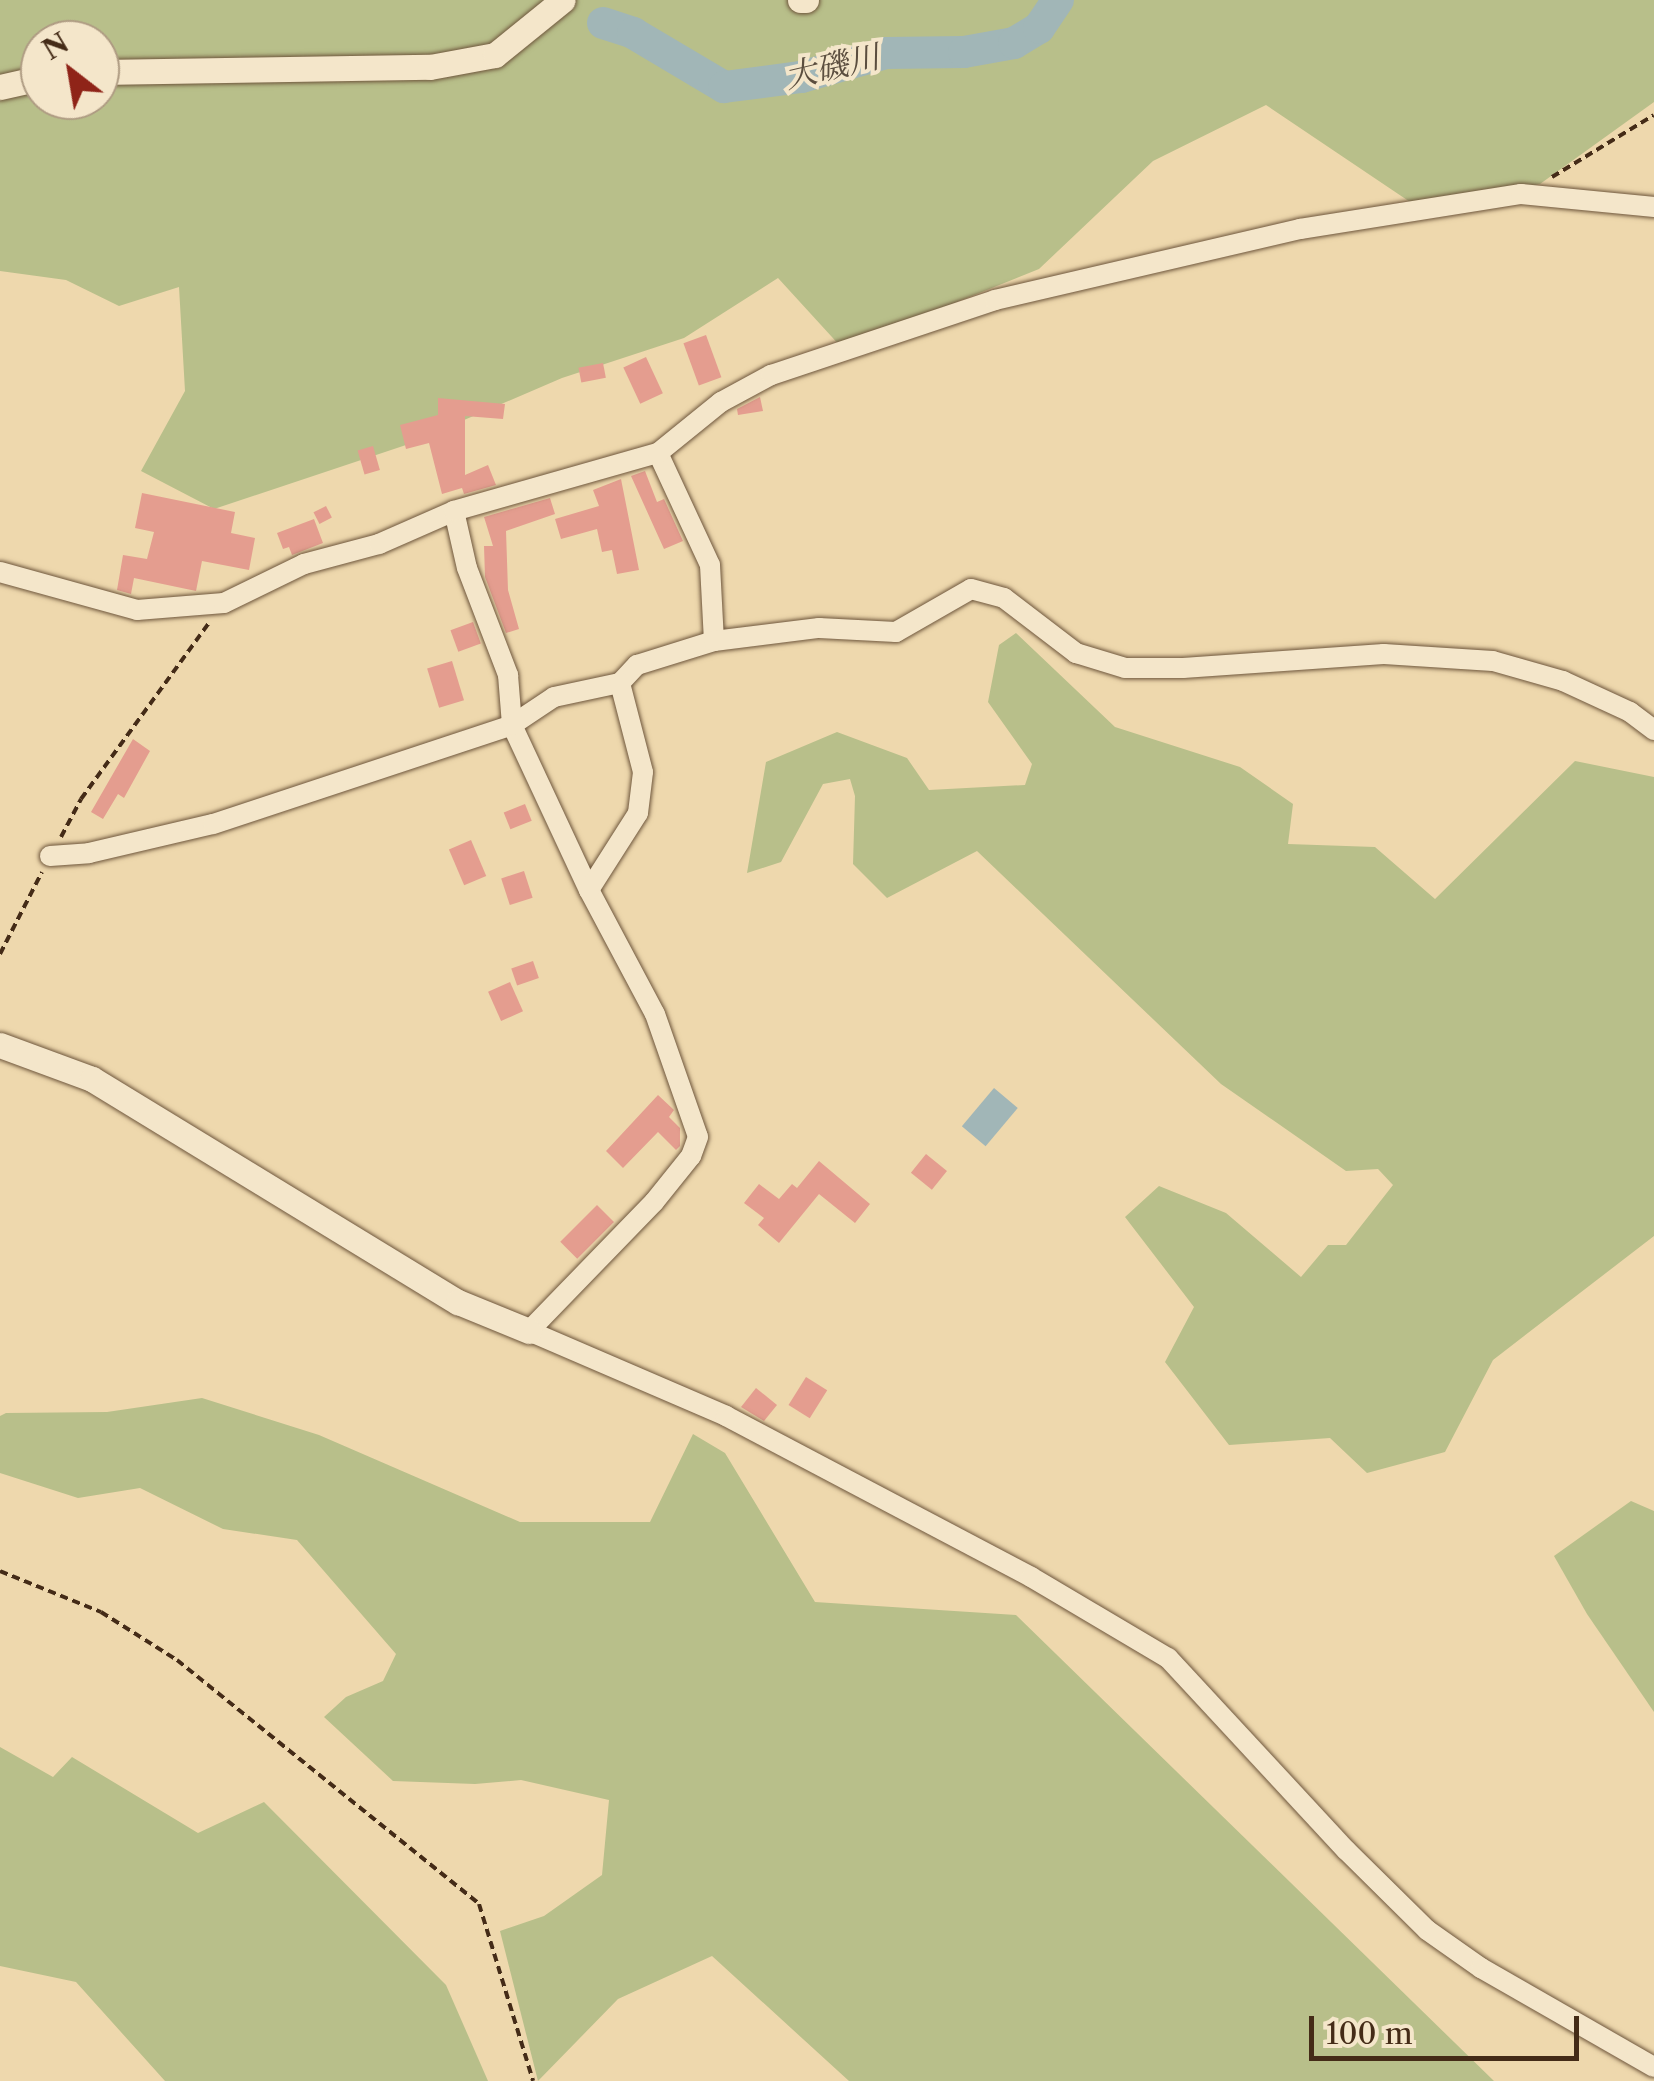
<!DOCTYPE html>
<meta charset="utf-8">
<style>
body{margin:0}
#map{position:relative;width:1654px;height:2081px;overflow:hidden;background:#eed8ad;font-family:"Libre Caslon Text","Noto Serif JP",serif}
div>[style]{position:absolute}
[style*='--x']{left:calc(var(--x)*1px);top:calc(var(--y)*1px);width:calc(var(--w)*1px);rotate:calc(var(--a)*1deg)}
.green>*{inset:0;background:#b8bf8a}
.water>*{inset:0;background:#a1b6b7;transform-origin:0 0}
.river>*{height:32px;margin:-16px;padding:0 16px;transform-origin:16px;border-radius:16px;background:#a1b6b7}
.building>*{inset:0;background:#e49d8f;transform-origin:0 0}
.path>*{height:4px;margin-top:-2px;transform-origin:0;background:repeating-linear-gradient(90deg,#442b17 0 8px,transparent 0 13px)}
.roads{filter:drop-shadow(0 0 2px #6e563c) drop-shadow(0 0 2px #6e563c)}
.minor>*{height:20px;margin:-10px;padding:0 10px;transform-origin:10px;border-radius:10px;background:#f4e6ca}
.tertiary>*{height:25px;margin:-12.5px;padding:0 12.5px;transform-origin:12.5px;border-radius:12.5px;background:#f4e6ca}
span{translate:-50% -50%;white-space:nowrap;text-align:center;line-height:1.15;-webkit-text-stroke:8px #f4e6ca;paint-order:stroke}
.water-label{font-size:32px;color:#5b4e3f;font-style:italic}
.north{position:absolute;left:20px;top:20px;width:100px;height:100px;box-sizing:border-box;background:#f4e6ca;border:2px solid #ae9b82;border-radius:50%;rotate:329deg;font-size:28px;font-weight:700;line-height:40px;text-align:center;color:#442b17}
.north::after{content:'';display:block;margin:auto;width:35px;height:45px;background:#8f2418;clip-path:polygon(50% 0,100% 100%,50% 72%,0 100%)}
.scale{position:absolute;left:1309px;top:2016px;width:270px;height:45px;box-sizing:border-box;border:5px solid #442b17;border-top:0;padding-left:12px;font-size:30px;line-height:35px;white-space:nowrap;color:#442b17;-webkit-text-stroke:8px #f4e6ca;paint-order:stroke}
</style>
<div id="map">
<div class="green">
<div style="clip-path:polygon(evenodd,0 0,1654px 0,1654px 102px,1540px 184px,1422px 210px,1266px 105px,1153px 161px,1039px 269px,842px 348px,778px 278px,684px 338px,562px 378px,406px 445px,214px 509px,141px 471px,185px 391px,179px 287px,119px 306px,66px 280px,0 271px,0 0,40px 40px,100px 40px,100px 100px,40px 100px,40px 40px)"></div>
<div style="clip-path:polygon(1016px 633px,1115px 727px,1240px 767px,1293px 804px,1288px 844px,1375px 847px,1435px 899px,1575px 761px,1654px 777px,1654px 1236px,1493px 1360px,1445px 1452px,1367px 1473px,1330px 1438px,1229px 1445px,1165px 1362px,1194px 1307px,1125px 1217px,1159px 1186px,1226px 1213px,1301px 1277px,1328px 1245px,1346px 1245px,1393px 1185px,1378px 1169px,1346px 1171px,1221px 1084px,977px 851px,887px 898px,853px 864px,855px 796px,850px 779px,823px 784px,781px 862px,747px 873px,766px 762px,837px 732px,907px 758px,929px 790px,1025px 785px,1032px 764px,988px 702px,999px 645px)"></div>
<div style="clip-path:polygon(202px 1398px,319px 1435px,520px 1522px,650px 1522px,693px 1434px,725px 1453px,815px 1602px,1016px 1615px,1494px 2081px,849px 2081px,712px 1956px,618px 1999px,538px 2081px,500px 1931px,544px 1916px,602px 1875px,609px 1800px,521px 1780px,475px 1784px,393px 1781px,324px 1717px,346px 1697px,383px 1681px,396px 1654px,297px 1540px,223px 1529px,140px 1488px,78px 1498px,0 1473px,0 1416px,6px 1413px,107px 1412px)"></div>
<div style="clip-path:polygon(1631px 1501px,1654px 1511px,1654px 1712px,1587px 1614px,1554px 1556px)"></div>
<div style="clip-path:polygon(0 1747px,53px 1777px,72px 1757px,198px 1833px,264px 1802px,446px 1985px,488px 2081px,165px 2081px,76px 1982px,0 1966px)"></div>
</div>
<div class="water">
<div style="left:994px;top:1088px;width:31px;height:50px;rotate:40deg"></div>
</div>
<div class="river">
<div style="--x:603;--y:23;--w:32;--a:18"></div>
<div style="--x:633;--y:33;--w:106;--a:30.7"></div>
<div style="--x:724;--y:87;--w:78;--a:-7.4"></div>
<div style="--x:801;--y:77;--w:88;--a:-15.8"></div>
<div style="--x:886;--y:53;--w:78;--a:-0.7"></div>
<div style="--x:964;--y:52;--w:51;--a:-10.2"></div>
<div style="--x:1014;--y:43;--w:29;--a:-31"></div>
<div style="--x:1039;--y:28;--w:34;--a:-56"></div>
</div>
<div class="building">
<div style="left:706px;top:335px;width:45px;height:24px;rotate:70deg"></div>
<div style="left:646px;top:357px;width:40px;height:25px;rotate:65deg"></div>
<div style="left:603px;top:363px;width:15px;height:25px;rotate:79deg"></div>
<div style="clip-path:polygon(760px 397px,763px 411px,738px 415px,737px 409px)"></div>
<div style="clip-path:polygon(438px 398px,505px 404px,503px 419px,465px 416px,465px 475px,488px 465px,496px 485px,464px 494px,462px 488px,442px 494px,429px 443px,406px 449px,400px 425px,438px 415px)"></div>
<div style="left:373px;top:446px;width:25px;height:16px;rotate:74deg"></div>
<div style="clip-path:polygon(645px 471px,657px 502px,664px 499px,683px 541px,664px 549px,631px 476px)"></div>
<div style="clip-path:polygon(621px 479px,639px 570px,617px 574px,612px 550px,602px 552px,597px 529px,561px 539px,555px 519px,599px 506px,593px 490px)"></div>
<div style="clip-path:polygon(142px 493px,235px 512px,231px 533px,255px 538px,249px 570px,202px 561px,196px 591px,134px 578px,131px 594px,117px 590px,123px 555px,147px 559px,154px 532px,135px 528px)"></div>
<div style="clip-path:polygon(550px 498px,555px 514px,506px 531px,508px 590px,519px 629px,506px 633px,485px 577px,484px 546px,493px 546px,484px 517px)"></div>
<div style="left:326px;top:506px;width:13px;height:14px;rotate:63deg"></div>
<div style="clip-path:polygon(314px 519px,323px 543px,292px 555px,289px 547px,283px 549px,277px 533px)"></div>
<div style="left:473px;top:622px;width:23px;height:24px;rotate:70deg"></div>
<div style="left:452px;top:661px;width:41px;height:26px;rotate:73deg"></div>
<div style="clip-path:polygon(133px 739px,150px 751px,124px 798px,118px 794px,103px 819px,91px 812px)"></div>
<div style="left:525px;top:804px;width:18px;height:23px;rotate:68deg"></div>
<div style="left:471px;top:840px;width:39px;height:24px;rotate:67deg"></div>
<div style="left:524px;top:871px;width:28px;height:24px;rotate:72deg"></div>
<div style="left:533px;top:961px;width:18px;height:23px;rotate:71deg"></div>
<div style="left:510px;top:982px;width:32px;height:24px;rotate:66deg"></div>
<div style="clip-path:polygon(658px 1095px,674px 1110px,669px 1117px,680px 1128px,680px 1146px,676px 1150px,658px 1132px,623px 1168px,606px 1151px)"></div>
<div style="left:926px;top:1154px;width:27px;height:24px;rotate:39deg"></div>
<div style="clip-path:polygon(819px 1161px,870px 1204px,855px 1223px,819px 1194px,779px 1243px,758px 1225px,764px 1218px,744px 1203px,759px 1184px,779px 1199px,792px 1184px,797px 1188px)"></div>
<div style="left:597px;top:1205px;width:24px;height:52px;rotate:45deg"></div>
<div style="left:806px;top:1377px;width:25px;height:33px;rotate:32deg"></div>
<div style="clip-path:polygon(756px 1388px,777px 1405px,764px 1421px,741px 1407px)"></div>
</div>
<div class="path">
<div style="--x:1552;--y:177;--w:119;--a:-31.3"></div>
<div style="--x:61;--y:837;--w:43;--a:-62.2"></div>
<div style="--x:81;--y:799;--w:218;--a:-54"></div>
<div style="--x:0;--y:954;--w:92;--a:-62.9"></div>
<div style="--x:0;--y:1571;--w:109;--a:22.1"></div>
<div style="--x:101;--y:1612;--w:90;--a:32.3"></div>
<div style="--x:177;--y:1660;--w:388;--a:38.9"></div>
<div style="--x:479;--y:1904;--w:185;--a:73"></div>
</div>
<div class="roads">
<div class="minor">
<div style="--x:658;--y:453;--w:123;--a:65.1"></div>
<div style="--x:710;--y:565;--w:76;--a:87"></div>
<div style="--x:454;--y:511;--w:58;--a:77.2"></div>
<div style="--x:467;--y:568;--w:115;--a:69"></div>
<div style="--x:508;--y:675;--w:50;--a:85.4"></div>
<div style="--x:512;--y:725;--w:182;--a:65"></div>
<div style="--x:589;--y:890;--w:140;--a:62"></div>
<div style="--x:655;--y:1014;--w:130;--a:70.7"></div>
<div style="--x:698;--y:1137;--w:20;--a:110"></div>
<div style="--x:691;--y:1156;--w:59;--a:128.8"></div>
<div style="--x:654;--y:1202;--w:180;--a:134.1"></div>
<div style="--x:529;--y:1331;--w:215;--a:23.3"></div>
<div style="--x:726;--y:1416;--w:345;--a:27.8"></div>
<div style="--x:1031;--y:1577;--w:159;--a:30.6"></div>
<div style="--x:1168;--y:1658;--w:262;--a:47.2"></div>
<div style="--x:1346;--y:1850;--w:114;--a:44.6"></div>
<div style="--x:1427;--y:1930;--w:66;--a:35.1"></div>
<div style="--x:1481;--y:1968;--w:199;--a:29.8"></div>
<div style="--x:0;--y:572;--w:142;--a:15.5"></div>
<div style="--x:137;--y:610;--w:87;--a:-4.6"></div>
<div style="--x:224;--y:603;--w:89;--a:-26"></div>
<div style="--x:304;--y:564;--w:78;--a:-14.9"></div>
<div style="--x:379;--y:544;--w:82;--a:-23.7"></div>
<div style="--x:454;--y:511;--w:212;--a:-15.9"></div>
<div style="--x:658;--y:453;--w:81;--a:-39"></div>
<div style="--x:721;--y:402;--w:57;--a:-28.4"></div>
<div style="--x:771;--y:375;--w:236;--a:-18.5"></div>
<div style="--x:995;--y:300;--w:313;--a:-13.1"></div>
<div style="--x:1300;--y:229;--w:224;--a:-9"></div>
<div style="--x:1521;--y:194;--w:134;--a:5.6"></div>
<div style="--x:50;--y:856;--w:39;--a:-4"></div>
<div style="--x:89;--y:853;--w:127;--a:-13.2"></div>
<div style="--x:213;--y:824;--w:315;--a:-18.3"></div>
<div style="--x:512;--y:725;--w:50;--a:-33.7"></div>
<div style="--x:554;--y:697;--w:67;--a:-12"></div>
<div style="--x:620;--y:683;--w:25;--a:-47"></div>
<div style="--x:637;--y:665;--w:81;--a:-17.3"></div>
<div style="--x:714;--y:641;--w:106;--a:-7.1"></div>
<div style="--x:819;--y:628;--w:77;--a:3"></div>
<div style="--x:896;--y:632;--w:86;--a:-29.8"></div>
<div style="--x:971;--y:589;--w:34;--a:15"></div>
<div style="--x:1004;--y:598;--w:91;--a:37.4"></div>
<div style="--x:1076;--y:653;--w:51;--a:17"></div>
<div style="--x:1125;--y:668;--w:58;--a:0"></div>
<div style="--x:1183;--y:668;--w:201;--a:-4"></div>
<div style="--x:1384;--y:654;--w:109;--a:3.7"></div>
<div style="--x:1493;--y:661;--w:73;--a:15.9"></div>
<div style="--x:1563;--y:681;--w:74;--a:24.8"></div>
<div style="--x:1630;--y:712;--w:30;--a:37"></div>
<div style="--x:589;--y:890;--w:91;--a:-57.5"></div>
<div style="--x:638;--y:813;--w:41;--a:-83"></div>
<div style="--x:643;--y:772;--w:92;--a:-104.5"></div>
</div>
<div class="tertiary">
<div style="--x:800;--y:0;--w:6;--a:0"></div>
<div style="--x:100;--y:72;--w:330;--a:-0.9"></div>
<div style="--x:430;--y:67;--w:66;--a:-10.5"></div>
<div style="--x:495;--y:55;--w:87;--a:-39"></div>
<div style="--x:0;--y:87;--w:41;--a:-12.7"></div>
<div style="--x:0;--y:1045;--w:98;--a:20.3"></div>
<div style="--x:92;--y:1079;--w:429;--a:31.4"></div>
<div style="--x:458;--y:1302;--w:77;--a:22.2"></div>
</div>
</div>
<div class="water-label">
<span style="left:832px;top:67px;rotate:-13deg">大磯川</span>
</div>
<div class="north">N</div>
<div class="scale">100 m</div>
</div>
